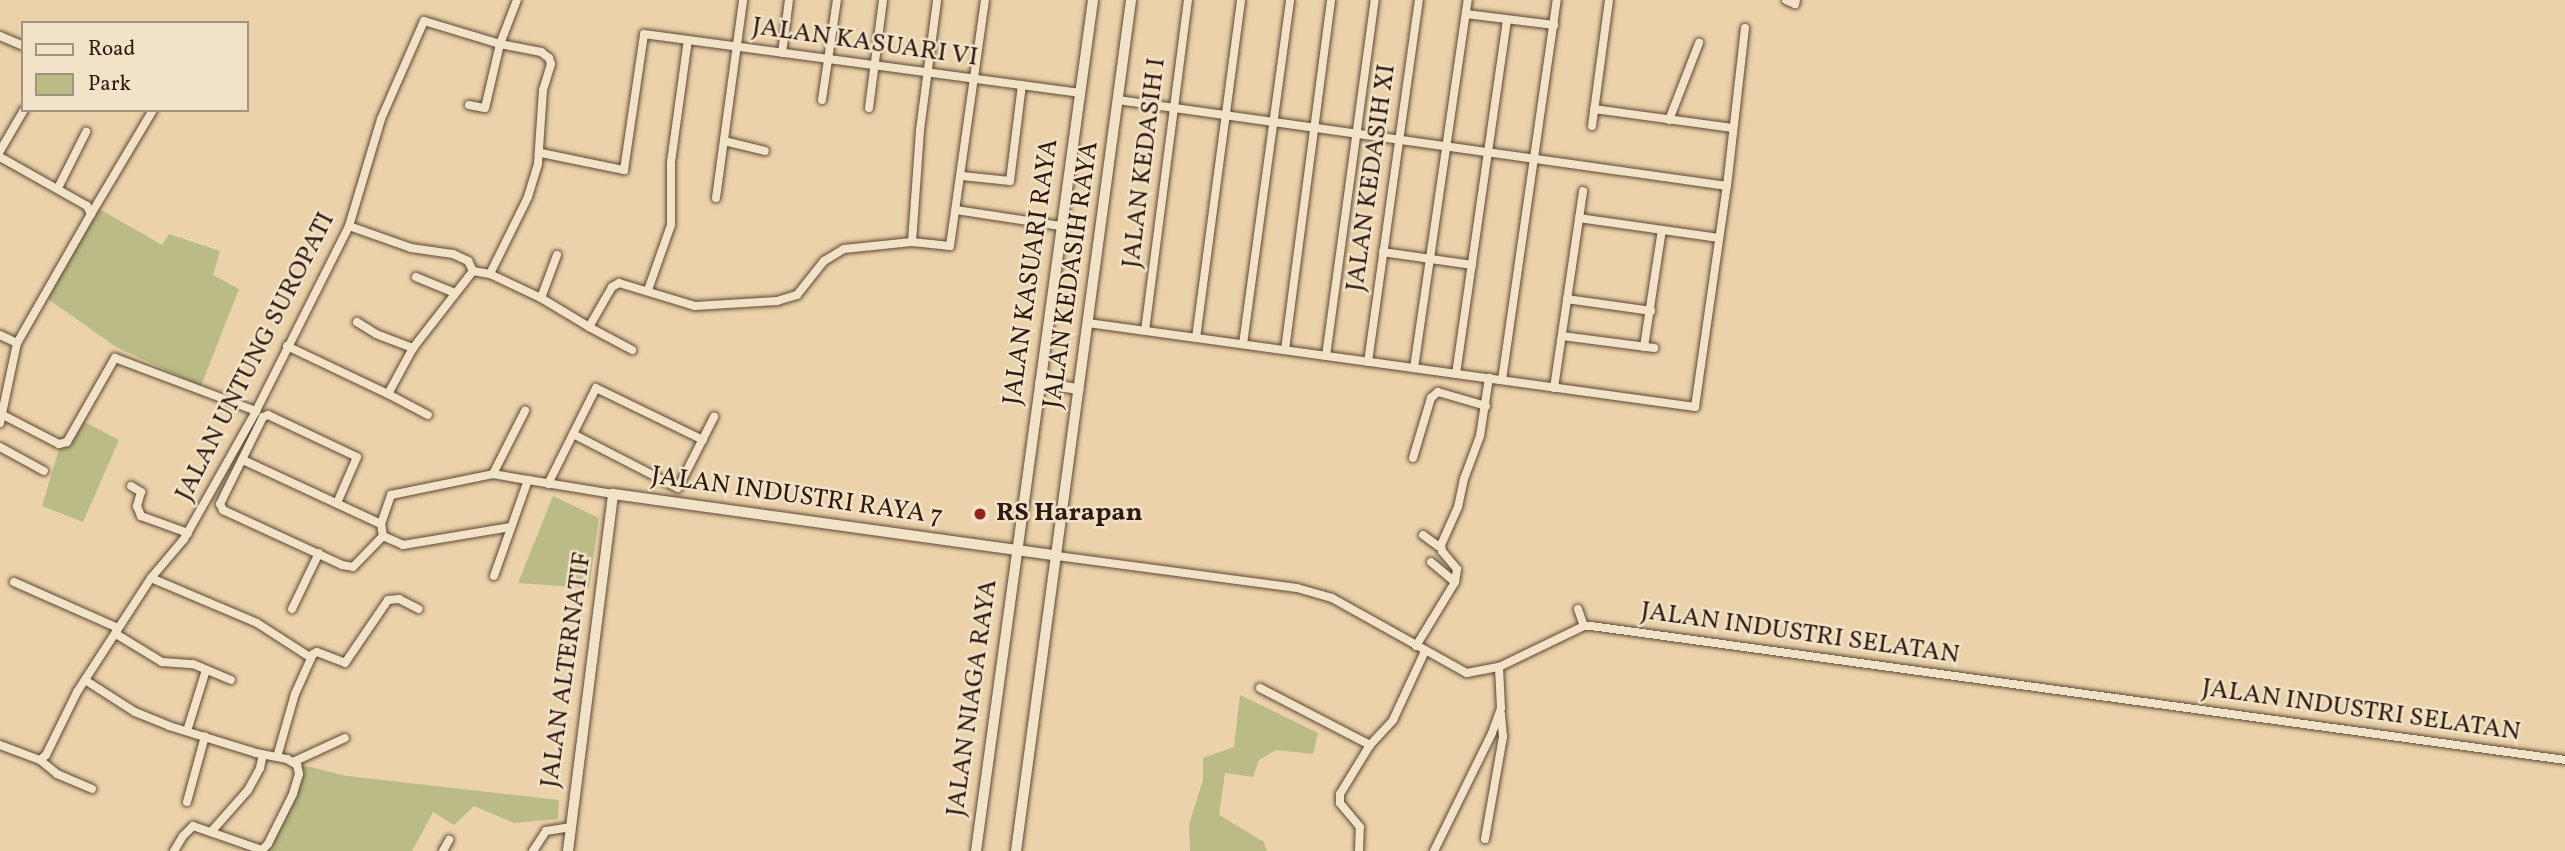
<!DOCTYPE html>
<style>
body{margin:0}
#map{position:relative;width:2565px;height:851px;overflow:hidden;background:#ebd2aa;font-family:Vollkorn,serif}
div>[style]{position:absolute}
[style*='--x']{left:calc(var(--x)*1px);top:calc(var(--y)*1px);width:calc(var(--w)*1px);rotate:calc(var(--a)*1deg)}
.green>*{inset:0;background:#babb86}
.roads{filter:drop-shadow(0 0 2px #5d4736) drop-shadow(0 0 2px #5d4736)}
.street>*{height:8px;margin:-4px;padding:0 4px;transform-origin:4px;border-radius:4px;background:#f2e2c8}
.secondary>*{height:10px;margin:-5px;padding:0 5px;transform-origin:5px;border-radius:5px;background:#f2e2c8}
.dots>*{width:19px;height:19px;translate:-50% -50%;box-sizing:border-box;border:4px solid #f2e2c8;border-radius:50%}
span{translate:-50% -50%;white-space:nowrap;text-align:center;line-height:1.15;-webkit-text-stroke:5px #f2e2c8;paint-order:stroke}
.street-label{font-size:26px;color:#2e190f}
.poi-label{font-size:26px;color:#2e190f;font-weight:700}
.left{translate:0 -50%;text-align:left}
.legend{position:absolute;left:21px;top:21px;width:228px;height:91px;box-sizing:border-box;background:#f2e2c8;border:2px solid #a4927e;margin:0;padding:9px 12px;list-style:none;font-size:21px;color:#2e190f}
.legend li{display:flex;align-items:center;gap:14px;height:35px}
.legend b{width:35px;border:2px solid #a4927e}
</style>
<div id="map">
<div class="green">
<div style="clip-path:polygon(94px 206px,162px 245px,169px 234px,220px 251px,213px 275px,239px 289px,201px 386px,116px 347px,41px 294px)"></div>
<div style="clip-path:polygon(79px 419px,119px 440px,83px 522px,42px 506px,60px 446px)"></div>
<div style="clip-path:polygon(553px 496px,599px 518px,589px 588px,518px 583px)"></div>
<div style="clip-path:polygon(1240px 695px,1318px 733px,1313px 754px,1276px 750px,1259px 760px,1253px 777px,1225px 773px,1219px 815px,1264px 842px,1267px 851px,1190px 851px,1189px 825px,1203px 780px,1203px 758px,1234px 747px)"></div>
<div style="clip-path:polygon(302px 765px,347px 776px,559px 800px,558px 819px,514px 823px,474px 806px,454px 825px,433px 812px,412px 851px,267px 851px)"></div>
</div>
<div class="roads">
<div class="street">
<div style="--x:1786;--y:0;--w:10;--a:24"></div>
<div style="--x:1795;--y:4;--w:4;--a:-76"></div>
<div style="--x:1466;--y:14;--w:89;--a:7.1"></div>
<div style="--x:0;--y:36;--w:25;--a:23"></div>
<div style="--x:782;--y:53;--w:53;--a:-82.5"></div>
<div style="--x:822;--y:100;--w:101;--a:-81.5"></div>
<div style="--x:1118;--y:100;--w:615;--a:8.04"></div>
<div style="--x:469;--y:105;--w:16;--a:11"></div>
<div style="--x:485;--y:108;--w:66;--a:-76.8"></div>
<div style="--x:500;--y:44;--w:42;--a:11"></div>
<div style="--x:541;--y:52;--w:10;--a:37"></div>
<div style="--x:549;--y:58;--w:6;--a:72"></div>
<div style="--x:551;--y:64;--w:27;--a:107"></div>
<div style="--x:543;--y:90;--w:74;--a:93.9"></div>
<div style="--x:538;--y:164;--w:34;--a:107"></div>
<div style="--x:528;--y:197;--w:86;--a:116.3"></div>
<div style="--x:869;--y:108;--w:109;--a:-82.6"></div>
<div style="--x:1594;--y:109;--w:140;--a:7.8"></div>
<div style="--x:1669;--y:120;--w:83;--a:-68.7"></div>
<div style="--x:1592;--y:126;--w:127;--a:-82.3"></div>
<div style="--x:724;--y:141;--w:42;--a:13.7"></div>
<div style="--x:0;--y:151;--w:48;--a:-59.7"></div>
<div style="--x:541;--y:153;--w:85;--a:11.6"></div>
<div style="--x:624;--y:170;--w:137;--a:-81.6"></div>
<div style="--x:644;--y:34;--w:440;--a:7.7"></div>
<div style="--x:0;--y:157;--w:100;--a:29.4"></div>
<div style="--x:87;--y:206;--w:9;--a:63"></div>
<div style="--x:91;--y:214;--w:149;--a:119.8"></div>
<div style="--x:17;--y:343;--w:82;--a:102"></div>
<div style="--x:962;--y:176;--w:48;--a:5.9"></div>
<div style="--x:1010;--y:181;--w:97;--a:-82.9"></div>
<div style="--x:58;--y:188;--w:63;--a:-63.4"></div>
<div style="--x:716;--y:198;--w:200;--a:-82.2"></div>
<div style="--x:956;--y:210;--w:106;--a:8.7"></div>
<div style="--x:91;--y:214;--w:121;--a:-59.2"></div>
<div style="--x:1579;--y:218;--w:141;--a:8.1"></div>
<div style="--x:349;--y:226;--w:66;--a:19.5"></div>
<div style="--x:411;--y:248;--w:42;--a:8.1"></div>
<div style="--x:453;--y:254;--w:17;--a:25"></div>
<div style="--x:468;--y:261;--w:11;--a:63"></div>
<div style="--x:912;--y:242;--w:112;--a:-85.9"></div>
<div style="--x:920;--y:130;--w:131;--a:-82.5"></div>
<div style="--x:1383;--y:252;--w:90;--a:8.3"></div>
<div style="--x:416;--y:277;--w:42;--a:22.3"></div>
<div style="--x:648;--y:290;--w:69;--a:-70.5"></div>
<div style="--x:671;--y:225;--w:63;--a:-90"></div>
<div style="--x:671;--y:162;--w:123;--a:-82.1"></div>
<div style="--x:541;--y:298;--w:46;--a:-69.6"></div>
<div style="--x:1567;--y:299;--w:85;--a:8.1"></div>
<div style="--x:357;--y:322;--w:22;--a:32"></div>
<div style="--x:376;--y:334;--w:40;--a:21"></div>
<div style="--x:1088;--y:323;--w:613;--a:7.88"></div>
<div style="--x:1695;--y:407;--w:223;--a:-81.8"></div>
<div style="--x:1727;--y:186;--w:159;--a:-83.5"></div>
<div style="--x:589;--y:327;--w:49;--a:28.1"></div>
<div style="--x:1145;--y:331;--w:334;--a:-82.6"></div>
<div style="--x:0;--y:335;--w:19;--a:25"></div>
<div style="--x:1562;--y:336;--w:93;--a:7.4"></div>
<div style="--x:1196;--y:338;--w:341;--a:-82.4"></div>
<div style="--x:1243;--y:344;--w:347;--a:-82.2"></div>
<div style="--x:287;--y:346;--w:112;--a:25.4"></div>
<div style="--x:388;--y:394;--w:52;--a:-61.5"></div>
<div style="--x:413;--y:348;--w:98;--a:-52.1"></div>
<div style="--x:473;--y:271;--w:17;--a:10"></div>
<div style="--x:490;--y:274;--w:56;--a:25.2"></div>
<div style="--x:541;--y:298;--w:56;--a:31.1"></div>
<div style="--x:589;--y:327;--w:46;--a:-60.1"></div>
<div style="--x:612;--y:287;--w:8;--a:-30"></div>
<div style="--x:619;--y:283;--w:79;--a:16.8"></div>
<div style="--x:695;--y:306;--w:82;--a:-3.5"></div>
<div style="--x:777;--y:301;--w:21;--a:-17"></div>
<div style="--x:797;--y:295;--w:43;--a:-51.5"></div>
<div style="--x:824;--y:261;--w:23;--a:-31"></div>
<div style="--x:844;--y:249;--w:68;--a:-5.9"></div>
<div style="--x:912;--y:242;--w:38;--a:6"></div>
<div style="--x:950;--y:246;--w:248;--a:-81.9"></div>
<div style="--x:1644;--y:347;--w:118;--a:-81.3"></div>
<div style="--x:1285;--y:350;--w:353;--a:-82.5"></div>
<div style="--x:1326;--y:356;--w:359;--a:-82.2"></div>
<div style="--x:1368;--y:362;--w:366;--a:-82"></div>
<div style="--x:1414;--y:368;--w:372;--a:-81.7"></div>
<div style="--x:1456;--y:374;--w:358;--a:-81.8"></div>
<div style="--x:1502;--y:380;--w:384;--a:-81.8"></div>
<div style="--x:1554;--y:388;--w:199;--a:-81.6"></div>
<div style="--x:388;--y:394;--w:45;--a:27.7"></div>
<div style="--x:3;--y:415;--w:63;--a:27.4"></div>
<div style="--x:59;--y:444;--w:8;--a:-14"></div>
<div style="--x:67;--y:442;--w:97;--a:-60.3"></div>
<div style="--x:115;--y:358;--w:151;--a:20.6"></div>
<div style="--x:573;--y:434;--w:118;--a:27.2"></div>
<div style="--x:678;--y:488;--w:80;--a:-63.1"></div>
<div style="--x:0;--y:447;--w:50;--a:28.6"></div>
<div style="--x:1413;--y:458;--w:63;--a:-73.3"></div>
<div style="--x:1431;--y:398;--w:9;--a:-41"></div>
<div style="--x:1438;--y:392;--w:50;--a:16.3"></div>
<div style="--x:243;--y:460;--w:152;--a:24.9"></div>
<div style="--x:493;--y:474;--w:71;--a:-63.1"></div>
<div style="--x:548;--y:484;--w:107;--a:-63.4"></div>
<div style="--x:596;--y:388;--w:119;--a:25.9"></div>
<div style="--x:131;--y:486;--w:12;--a:31"></div>
<div style="--x:141;--y:492;--w:15;--a:106"></div>
<div style="--x:137;--y:506;--w:11;--a:68"></div>
<div style="--x:141;--y:516;--w:50;--a:19.9"></div>
<div style="--x:337;--y:503;--w:50;--a:-66.5"></div>
<div style="--x:357;--y:457;--w:98;--a:-154.7"></div>
<div style="--x:268;--y:415;--w:5;--a:158"></div>
<div style="--x:263;--y:417;--w:97;--a:116.3"></div>
<div style="--x:220;--y:504;--w:7;--a:63"></div>
<div style="--x:223;--y:510;--w:131;--a:24.8"></div>
<div style="--x:342;--y:565;--w:11;--a:10"></div>
<div style="--x:353;--y:567;--w:43;--a:-45.9"></div>
<div style="--x:383;--y:536;--w:12;--a:-99"></div>
<div style="--x:381;--y:524;--w:31;--a:-71"></div>
<div style="--x:391;--y:495;--w:104;--a:-11.6"></div>
<div style="--x:493;--y:474;--w:36;--a:10"></div>
<div style="--x:1423;--y:535;--w:22;--a:36"></div>
<div style="--x:383;--y:536;--w:22;--a:24"></div>
<div style="--x:403;--y:545;--w:109;--a:-9.5"></div>
<div style="--x:1057;--y:556;--w:242;--a:7.6"></div>
<div style="--x:1297;--y:588;--w:36;--a:16"></div>
<div style="--x:1332;--y:598;--w:154;--a:29.1"></div>
<div style="--x:1467;--y:673;--w:33;--a:-11"></div>
<div style="--x:1499;--y:667;--w:94;--a:-25.8"></div>
<div style="--x:1584;--y:626;--w:7;--a:0"></div>
<div style="--x:1591;--y:626;--w:983;--a:7.83"></div>
<div style="--x:1431;--y:562;--w:31;--a:40"></div>
<div style="--x:494;--y:576;--w:102;--a:-70.5"></div>
<div style="--x:528;--y:480;--w:86;--a:9.4"></div>
<div style="--x:151;--y:578;--w:115;--a:23"></div>
<div style="--x:257;--y:623;--w:63;--a:32.7"></div>
<div style="--x:14;--y:582;--w:114;--a:23.9"></div>
<div style="--x:292;--y:609;--w:62;--a:-64.3"></div>
<div style="--x:1578;--y:609;--w:18;--a:71"></div>
<div style="--x:116;--y:634;--w:54;--a:31.3"></div>
<div style="--x:162;--y:662;--w:31;--a:4"></div>
<div style="--x:193;--y:664;--w:41;--a:22.8"></div>
<div style="--x:1416;--y:646;--w:75;--a:-58.6"></div>
<div style="--x:1455;--y:582;--w:13;--a:-81"></div>
<div style="--x:1457;--y:569;--w:23;--a:-130"></div>
<div style="--x:1442;--y:551;--w:6;--a:-99"></div>
<div style="--x:1441;--y:545;--w:42;--a:-65.9"></div>
<div style="--x:1458;--y:507;--w:29;--a:-78"></div>
<div style="--x:1464;--y:479;--w:46;--a:-69.6"></div>
<div style="--x:1480;--y:436;--w:59;--a:-81.2"></div>
<div style="--x:85;--y:680;--w:59;--a:32.6"></div>
<div style="--x:135;--y:712;--w:37;--a:22"></div>
<div style="--x:169;--y:726;--w:91;--a:17.2"></div>
<div style="--x:256;--y:753;--w:32;--a:11"></div>
<div style="--x:287;--y:759;--w:12;--a:31"></div>
<div style="--x:297;--y:765;--w:9;--a:77"></div>
<div style="--x:299;--y:774;--w:21;--a:107"></div>
<div style="--x:293;--y:794;--w:56;--a:116.6"></div>
<div style="--x:268;--y:844;--w:10;--a:135"></div>
<div style="--x:1260;--y:688;--w:124;--a:27.4"></div>
<div style="--x:187;--y:731;--w:64;--a:-72.7"></div>
<div style="--x:0;--y:745;--w:43;--a:20.6"></div>
<div style="--x:40;--y:760;--w:8;--a:-40"></div>
<div style="--x:46;--y:755;--w:70;--a:-63.8"></div>
<div style="--x:77;--y:692;--w:136;--a:-57"></div>
<div style="--x:151;--y:578;--w:51;--a:-49.8"></div>
<div style="--x:184;--y:539;--w:147;--a:-60.6"></div>
<div style="--x:256;--y:411;--w:207;--a:-63.3"></div>
<div style="--x:349;--y:226;--w:112;--a:-73.3"></div>
<div style="--x:381;--y:119;--w:107;--a:-66.3"></div>
<div style="--x:424;--y:21;--w:79;--a:16.8"></div>
<div style="--x:500;--y:44;--w:47;--a:-68.9"></div>
<div style="--x:277;--y:757;--w:66;--a:-74.1"></div>
<div style="--x:295;--y:694;--w:44;--a:-65.8"></div>
<div style="--x:313;--y:654;--w:4;--a:-27"></div>
<div style="--x:317;--y:652;--w:30;--a:21"></div>
<div style="--x:345;--y:663;--w:76;--a:-55.7"></div>
<div style="--x:388;--y:600;--w:11;--a:-5"></div>
<div style="--x:399;--y:599;--w:22;--a:27"></div>
<div style="--x:40;--y:760;--w:22;--a:39"></div>
<div style="--x:57;--y:774;--w:38;--a:23"></div>
<div style="--x:293;--y:762;--w:57;--a:-24.8"></div>
<div style="--x:187;--y:802;--w:68;--a:-74.7"></div>
<div style="--x:211;--y:832;--w:56;--a:-48.6"></div>
<div style="--x:248;--y:790;--w:25;--a:-61"></div>
<div style="--x:260;--y:768;--w:14;--a:-78"></div>
<div style="--x:1485;--y:839;--w:104;--a:-80"></div>
<div style="--x:1503;--y:737;--w:23;--a:-95"></div>
<div style="--x:174;--y:851;--w:17;--a:-59"></div>
<div style="--x:183;--y:836;--w:14;--a:-45"></div>
<div style="--x:193;--y:826;--w:73;--a:19.2"></div>
<div style="--x:443;--y:851;--w:13;--a:-61"></div>
<div style="--x:533;--y:851;--w:24;--a:-57"></div>
<div style="--x:546;--y:831;--w:24;--a:-9"></div>
<div style="--x:1359;--y:851;--w:24;--a:-88"></div>
<div style="--x:1360;--y:827;--w:31;--a:-130"></div>
<div style="--x:1340;--y:803;--w:9;--a:-90"></div>
<div style="--x:1340;--y:794;--w:57;--a:-58.5"></div>
<div style="--x:1370;--y:745;--w:34;--a:-47"></div>
<div style="--x:1393;--y:720;--w:76;--a:-65.1"></div>
<div style="--x:1434;--y:851;--w:131;--a:-63.8"></div>
<div style="--x:1492;--y:733;--w:27;--a:-70"></div>
<div style="--x:1501;--y:708;--w:41;--a:-92.8"></div>
</div>
<div class="secondary">
<div style="--x:1040;--y:383;--w:39;--a:9"></div>
<div style="--x:568;--y:851;--w:360;--a:-82.8"></div>
<div style="--x:613;--y:494;--w:448;--a:7.9"></div>
<div style="--x:976;--y:851;--w:859;--a:-82.17"></div>
<div style="--x:1016;--y:851;--w:859;--a:-82.3"></div>
</div>
</div>
<div class="dots">
<div style="left:980px;top:514px;background:#8f2418"></div>
</div>
<div class="street-label">
<span style="left:865px;top:43px;rotate:8deg">JALAN KASUARI VI</span>
<span style="left:1145px;top:163px;rotate:-83deg">JALAN KEDASIH I</span>
<span style="left:1372px;top:178px;rotate:-82deg">JALAN KEDASIH XI</span>
<span style="left:1032px;top:272px;rotate:-82deg">JALAN KASUARI RAYA</span>
<span style="left:1072px;top:275px;rotate:-82deg">JALAN KEDASIH RAYA</span>
<span style="left:256px;top:357px;rotate:-63deg">JALAN UNTUNG SUROPATI</span>
<span style="left:797px;top:497px;rotate:8deg">JALAN INDUSTRI RAYA 7</span>
<span style="left:1800px;top:634px;rotate:8deg">JALAN INDUSTRI SELATAN</span>
<span style="left:567px;top:670px;rotate:-82deg">JALAN ALTERNATIF</span>
<span style="left:973px;top:698px;rotate:-82deg">JALAN NIAGA RAYA</span>
<span style="left:2361px;top:711px;rotate:8deg">JALAN INDUSTRI SELATAN</span>
</div>
<div class="poi-label">
<span class="left" style="left:996px;top:514px">RS Harapan</span>
</div>
<ul class="legend">
<li><b style="height:9px;background:#f2e2c8"></b>Road</li>
<li><b style="height:19px;background:#babb86"></b>Park</li>
</ul>
</div>
